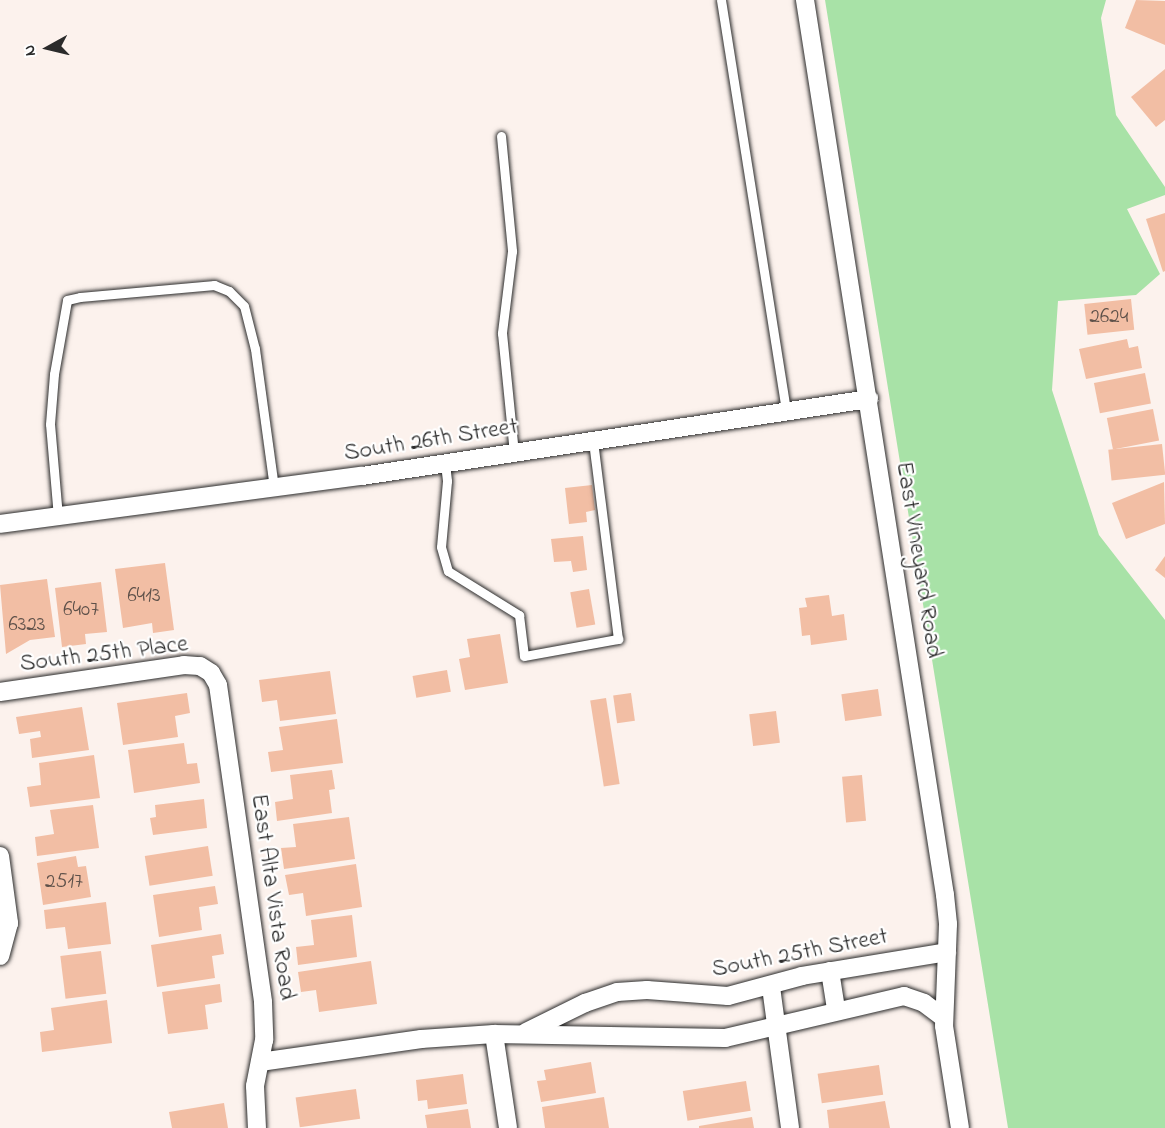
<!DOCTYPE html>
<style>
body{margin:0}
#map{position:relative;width:1165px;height:1128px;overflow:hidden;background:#fcf2ed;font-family:"Indie Flower",sans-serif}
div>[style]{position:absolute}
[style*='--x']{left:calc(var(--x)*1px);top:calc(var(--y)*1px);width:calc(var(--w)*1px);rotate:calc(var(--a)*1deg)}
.green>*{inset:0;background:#a8e2a7}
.building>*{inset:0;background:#f2bea4;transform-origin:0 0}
.roads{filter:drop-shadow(0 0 2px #2b2b2b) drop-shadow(0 0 2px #2b2b2b)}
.lane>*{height:9px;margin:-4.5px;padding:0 4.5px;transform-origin:4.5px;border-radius:4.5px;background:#fff}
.street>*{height:18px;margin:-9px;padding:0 9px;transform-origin:9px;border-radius:9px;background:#fff}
span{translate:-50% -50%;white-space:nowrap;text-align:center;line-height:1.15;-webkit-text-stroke:4.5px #fff;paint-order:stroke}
.number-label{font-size:21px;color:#5d5049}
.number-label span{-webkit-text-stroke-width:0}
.street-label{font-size:24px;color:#2b2b2b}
.north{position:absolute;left:18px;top:18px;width:60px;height:60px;-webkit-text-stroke:4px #fff;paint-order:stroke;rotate:262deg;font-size:16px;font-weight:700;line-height:24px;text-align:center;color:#2b2b2b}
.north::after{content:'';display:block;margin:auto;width:21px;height:27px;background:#2b2b2b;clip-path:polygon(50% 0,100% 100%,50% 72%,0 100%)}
</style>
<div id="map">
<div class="green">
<div style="clip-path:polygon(825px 0,1106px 0,1101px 18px,1116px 115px,1165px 187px,1165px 195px,1127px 209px,1160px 274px,1136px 295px,1058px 301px,1052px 390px,1099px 535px,1165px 620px,1165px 1128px,1008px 1128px)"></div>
</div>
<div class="building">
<div style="clip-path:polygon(1136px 0,1165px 1px,1165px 45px,1125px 28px)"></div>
<div style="clip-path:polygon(1165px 69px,1165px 120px,1156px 127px,1131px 97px)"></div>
<div style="clip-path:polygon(1165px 213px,1165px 271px,1163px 272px,1146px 219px)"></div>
<div style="left:1131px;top:299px;width:31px;height:47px;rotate:84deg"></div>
<div style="clip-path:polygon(1127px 339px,1129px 348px,1138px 346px,1142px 368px,1086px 379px,1079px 349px)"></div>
<div style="left:1145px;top:373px;width:31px;height:52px;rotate:79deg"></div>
<div style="left:1153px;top:409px;width:32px;height:47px;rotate:79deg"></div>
<div style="left:1162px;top:444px;width:31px;height:54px;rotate:84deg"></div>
<div style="clip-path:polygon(1164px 482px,1165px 524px,1126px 539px,1112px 503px)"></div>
<div style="clip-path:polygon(592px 485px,595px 510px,586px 512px,587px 522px,569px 524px,565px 488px)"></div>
<div style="clip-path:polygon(583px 536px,587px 570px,573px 572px,571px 561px,554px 562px,551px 539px)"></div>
<div style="clip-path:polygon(1165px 556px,1165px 578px,1155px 570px)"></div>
<div style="clip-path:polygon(165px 563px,174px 630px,153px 633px,152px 623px,123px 628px,115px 569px)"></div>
<div style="clip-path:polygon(47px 579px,55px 637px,30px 640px,6px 654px,0 585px)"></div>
<div style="clip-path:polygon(101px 582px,107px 632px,85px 634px,86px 644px,62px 647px,55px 588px)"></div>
<div style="left:589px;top:589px;width:36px;height:19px;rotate:80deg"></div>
<div style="clip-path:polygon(829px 595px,832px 616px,844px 614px,847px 640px,811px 645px,810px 635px,802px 636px,799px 608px,807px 607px,805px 598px)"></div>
<div style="clip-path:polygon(500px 634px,508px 683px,465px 690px,459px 659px,470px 657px,467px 639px)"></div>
<div style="left:447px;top:670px;width:22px;height:35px;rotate:80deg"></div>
<div style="clip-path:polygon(330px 671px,336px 714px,280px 721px,277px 700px,262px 702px,259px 680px)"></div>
<div style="left:878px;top:689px;width:27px;height:37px;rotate:82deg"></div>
<div style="clip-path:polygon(187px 693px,190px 713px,175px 716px,178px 737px,123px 745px,117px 703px)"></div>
<div style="left:631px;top:693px;width:28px;height:18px;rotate:82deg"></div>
<div style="left:606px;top:698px;width:87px;height:16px;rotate:81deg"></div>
<div style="clip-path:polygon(82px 707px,89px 750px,32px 758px,30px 739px,41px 737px,40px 731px,19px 734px,16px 717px)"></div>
<div style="left:776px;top:711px;width:32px;height:27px;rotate:83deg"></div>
<div style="clip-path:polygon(337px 719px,343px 763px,271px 772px,268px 752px,283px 750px,279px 727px)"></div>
<div style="clip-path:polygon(184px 743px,187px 764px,197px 763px,200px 783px,134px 793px,128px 750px)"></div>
<div style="clip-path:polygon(94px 755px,100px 798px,30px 807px,27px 787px,41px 785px,39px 763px)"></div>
<div style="clip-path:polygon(332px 770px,335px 789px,329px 790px,332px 813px,277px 821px,275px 802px,293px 799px,290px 775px)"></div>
<div style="left:862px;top:775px;width:46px;height:20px;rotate:85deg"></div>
<div style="clip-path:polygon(204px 799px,207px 828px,153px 835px,150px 818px,156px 817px,155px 805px)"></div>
<div style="clip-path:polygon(93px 805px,99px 848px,37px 856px,35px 837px,54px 834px,50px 810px)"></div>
<div style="clip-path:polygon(349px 817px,355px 859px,284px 869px,281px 848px,296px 847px,293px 824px)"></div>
<div style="left:208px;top:846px;width:30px;height:64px;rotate:81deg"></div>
<div style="clip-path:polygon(76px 856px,78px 867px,86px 866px,91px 897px,43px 905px,37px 863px)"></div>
<div style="clip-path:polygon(356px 864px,362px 907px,306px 916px,303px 893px,289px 895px,285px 875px)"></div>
<div style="clip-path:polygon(215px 886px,218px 904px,199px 907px,202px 930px,159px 937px,153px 895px)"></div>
<div style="clip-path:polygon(106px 902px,111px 944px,68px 949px,65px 927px,46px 929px,44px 910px)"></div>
<div style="clip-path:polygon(352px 915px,357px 957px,298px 965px,296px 947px,314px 945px,311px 920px)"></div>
<div style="clip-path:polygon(221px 934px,224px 954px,212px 956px,215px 978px,157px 987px,151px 945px)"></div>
<div style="left:101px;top:951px;width:43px;height:41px;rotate:83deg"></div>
<div style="clip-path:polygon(371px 961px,377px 1004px,319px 1012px,316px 990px,301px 992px,298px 972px)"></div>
<div style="clip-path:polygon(220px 984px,222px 1002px,205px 1005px,208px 1029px,168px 1034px,162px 992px)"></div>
<div style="clip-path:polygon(107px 1000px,112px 1043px,42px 1052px,40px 1032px,54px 1030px,51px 1008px)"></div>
<div style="clip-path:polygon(591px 1062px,596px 1093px,541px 1102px,537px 1081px,546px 1080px,544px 1070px)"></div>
<div style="left:879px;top:1065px;width:30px;height:62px;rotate:82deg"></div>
<div style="clip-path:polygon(463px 1074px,467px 1104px,428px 1109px,427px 1100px,418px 1101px,416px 1080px)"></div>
<div style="left:746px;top:1081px;width:30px;height:64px;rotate:81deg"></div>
<div style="left:356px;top:1089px;width:30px;height:61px;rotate:82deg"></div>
<div style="clip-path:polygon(604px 1097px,609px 1128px,545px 1128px,542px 1107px)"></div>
<div style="clip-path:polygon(885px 1101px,890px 1128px,829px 1128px,827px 1110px)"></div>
<div style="clip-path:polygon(224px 1103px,228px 1128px,172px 1128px,169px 1112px)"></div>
<div style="clip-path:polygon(468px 1109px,471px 1128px,427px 1128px,425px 1115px)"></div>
<div style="clip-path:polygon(752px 1117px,754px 1128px,699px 1128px,699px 1126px)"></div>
</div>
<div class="roads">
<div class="lane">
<div style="--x:721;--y:0;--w:417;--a:81"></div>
<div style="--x:501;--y:136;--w:116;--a:84.5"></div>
<div style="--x:512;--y:251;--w:83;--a:97"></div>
<div style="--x:502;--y:333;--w:121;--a:84.3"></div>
<div style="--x:445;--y:464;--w:17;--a:83"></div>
<div style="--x:447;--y:481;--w:66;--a:95.2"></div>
<div style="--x:441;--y:547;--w:25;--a:74"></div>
<div style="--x:448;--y:571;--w:84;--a:31.8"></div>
<div style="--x:519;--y:615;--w:41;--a:83"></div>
<div style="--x:524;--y:656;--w:96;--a:-10.3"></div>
<div style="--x:618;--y:639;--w:200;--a:-97.2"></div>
<div style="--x:58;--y:517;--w:93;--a:-94.9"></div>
<div style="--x:50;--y:424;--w:50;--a:-85.4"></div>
<div style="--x:54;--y:374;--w:75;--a:-80"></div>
<div style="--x:67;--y:300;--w:13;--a:-13"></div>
<div style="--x:80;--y:297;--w:135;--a:-5.1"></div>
<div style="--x:214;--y:285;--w:16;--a:22"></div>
<div style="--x:229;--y:291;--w:21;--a:45"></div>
<div style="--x:244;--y:306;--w:44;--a:75.7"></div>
<div style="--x:255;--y:349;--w:140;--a:82.2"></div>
</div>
<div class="street">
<div style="--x:805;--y:0;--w:906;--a:81.11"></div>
<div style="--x:945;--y:895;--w:29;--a:84"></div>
<div style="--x:948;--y:924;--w:102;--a:92.2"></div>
<div style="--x:944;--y:1026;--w:103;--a:81.1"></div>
<div style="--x:0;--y:524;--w:365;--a:-7.6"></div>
<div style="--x:362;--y:476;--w:513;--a:-8.64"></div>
<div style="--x:0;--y:692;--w:186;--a:-8.3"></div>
<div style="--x:184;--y:665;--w:16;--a:4"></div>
<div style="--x:200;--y:666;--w:13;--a:32"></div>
<div style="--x:211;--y:673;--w:14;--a:60"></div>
<div style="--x:218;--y:685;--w:320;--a:81.9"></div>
<div style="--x:263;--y:1002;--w:38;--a:88"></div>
<div style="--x:264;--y:1040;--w:47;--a:101.1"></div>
<div style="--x:255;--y:1086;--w:42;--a:87.3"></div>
<div style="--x:0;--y:856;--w:68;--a:82.3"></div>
<div style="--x:9;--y:923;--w:34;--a:105"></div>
<div style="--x:830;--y:971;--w:38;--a:81"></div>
<div style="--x:771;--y:987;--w:142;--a:82.3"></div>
<div style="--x:526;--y:1032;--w:66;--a:-26.2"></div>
<div style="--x:585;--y:1003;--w:34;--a:-19"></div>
<div style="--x:617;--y:992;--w:30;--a:-4"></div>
<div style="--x:647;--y:990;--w:81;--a:4.2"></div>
<div style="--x:728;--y:996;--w:77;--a:-15.1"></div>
<div style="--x:802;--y:976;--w:147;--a:-9.4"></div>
<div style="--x:494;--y:1034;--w:95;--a:81.5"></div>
<div style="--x:260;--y:1062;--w:163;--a:-8.1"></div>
<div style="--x:421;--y:1039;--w:73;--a:-3.9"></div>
<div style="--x:494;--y:1034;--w:231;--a:1"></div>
<div style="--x:725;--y:1038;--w:184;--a:-13.2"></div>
<div style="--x:904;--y:996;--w:21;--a:19"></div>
<div style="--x:924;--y:1003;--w:25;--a:37"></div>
</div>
</div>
<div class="number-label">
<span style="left:1109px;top:317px">2624</span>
<span style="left:144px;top:596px">6413</span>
<span style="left:81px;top:610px">6407</span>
<span style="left:27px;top:625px">6323</span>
<span style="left:64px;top:882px">2517</span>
</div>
<div class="street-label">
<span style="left:431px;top:441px;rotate:-9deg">South 26th Street</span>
<span style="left:918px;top:560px;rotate:81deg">East Vineyard Road</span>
<span style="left:104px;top:655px;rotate:-7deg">South 25th Place</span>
<span style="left:272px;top:897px;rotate:82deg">East Alta Vista Road</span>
<span style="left:800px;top:954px;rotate:-11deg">South 25th Street</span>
</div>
<div class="north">N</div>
</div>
